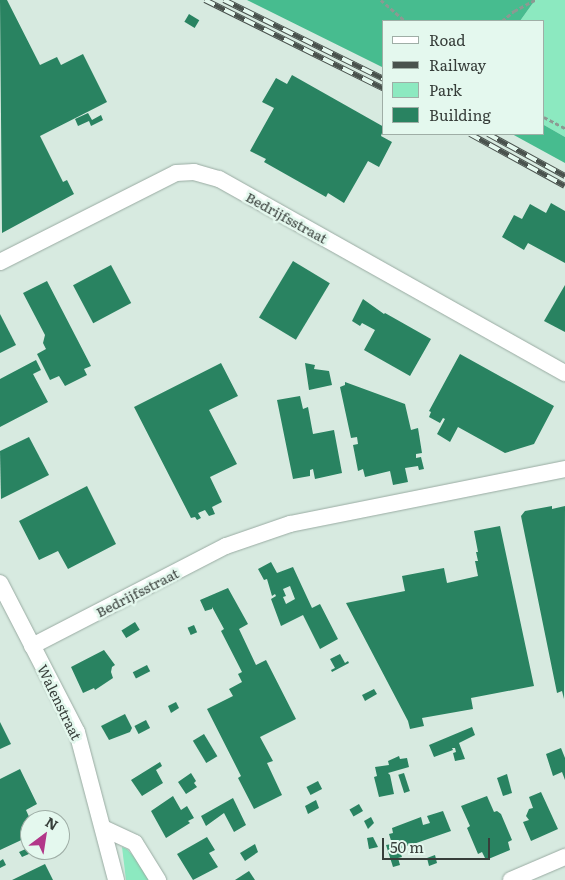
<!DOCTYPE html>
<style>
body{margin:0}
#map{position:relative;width:565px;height:880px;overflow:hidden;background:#d7eae0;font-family:Literata,serif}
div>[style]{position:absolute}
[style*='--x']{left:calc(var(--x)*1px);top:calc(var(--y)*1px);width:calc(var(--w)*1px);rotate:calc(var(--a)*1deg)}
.green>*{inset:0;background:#8ce9c0}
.forest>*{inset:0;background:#47bc8f}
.building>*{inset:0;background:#298361;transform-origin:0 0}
.path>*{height:2.5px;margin-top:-1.25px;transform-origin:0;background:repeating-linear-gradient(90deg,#8c9992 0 4px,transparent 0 6.5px)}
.roads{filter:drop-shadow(0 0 1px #99aba2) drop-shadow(0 0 1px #99aba2)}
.street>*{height:16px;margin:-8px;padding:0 8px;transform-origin:8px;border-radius:8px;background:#fff}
.rail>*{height:5.5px;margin-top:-2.75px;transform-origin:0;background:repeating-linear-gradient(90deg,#e4f8ee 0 11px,#49524d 0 22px);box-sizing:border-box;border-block:1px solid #49524d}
span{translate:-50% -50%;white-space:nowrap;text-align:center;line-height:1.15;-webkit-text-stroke:5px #e4f8ee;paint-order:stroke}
.street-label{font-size:14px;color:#373e3a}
.legend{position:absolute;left:382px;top:20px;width:162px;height:115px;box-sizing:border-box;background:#e4f8ee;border:1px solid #9faea6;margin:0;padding:6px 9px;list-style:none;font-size:15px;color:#373e3a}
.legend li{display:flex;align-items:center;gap:10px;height:25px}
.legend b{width:25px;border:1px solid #9faea6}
.north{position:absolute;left:20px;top:810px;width:50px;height:50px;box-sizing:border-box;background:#e4f8ee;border:1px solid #9faea6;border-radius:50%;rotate:31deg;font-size:14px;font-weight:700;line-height:20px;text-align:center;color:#373e3a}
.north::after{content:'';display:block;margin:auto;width:18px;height:22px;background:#b23789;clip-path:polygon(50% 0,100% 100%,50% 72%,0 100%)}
.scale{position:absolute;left:382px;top:838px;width:108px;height:22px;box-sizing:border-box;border:2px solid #373e3a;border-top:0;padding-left:6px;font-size:15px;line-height:18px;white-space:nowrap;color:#373e3a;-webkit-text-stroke:4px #e4f8ee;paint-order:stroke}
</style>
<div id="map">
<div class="green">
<div style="clip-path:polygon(535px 0,565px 0,565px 137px,544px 125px,544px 21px,520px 21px)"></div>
<div style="clip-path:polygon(122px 847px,127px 849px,136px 859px,149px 880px,126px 880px)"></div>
</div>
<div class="forest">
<div style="clip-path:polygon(247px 0,535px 0,520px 21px,384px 21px,384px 68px)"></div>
<div style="clip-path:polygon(544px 125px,565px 137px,565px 163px,512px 134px,544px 134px)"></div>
</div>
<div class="building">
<div style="clip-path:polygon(0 0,7px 0,40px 65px,57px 57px,61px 65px,83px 54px,107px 102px,40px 136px,63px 182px,67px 180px,74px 194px,2px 233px)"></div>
<div style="left:189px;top:14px;width:12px;height:9px;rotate:31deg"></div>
<div style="clip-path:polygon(292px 75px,384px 127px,381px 136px,392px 142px,379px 167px,368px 161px,344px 203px,328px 193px,326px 197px,264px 162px,266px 159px,250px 151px,274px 108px,262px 102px,276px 78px,287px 84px)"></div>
<div style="clip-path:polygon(88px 113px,92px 120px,101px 115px,103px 120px,91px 126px,89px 121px,78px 126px,75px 119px)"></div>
<div style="clip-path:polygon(551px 203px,565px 211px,565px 263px,528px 243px,524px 250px,502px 237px,514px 215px,522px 219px,530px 204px,546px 213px)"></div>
<div style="left:293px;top:261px;width:43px;height:66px;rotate:31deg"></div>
<div style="left:111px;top:265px;width:43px;height:43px;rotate:62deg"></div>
<div style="clip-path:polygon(47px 281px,91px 366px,84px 369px,87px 375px,65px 386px,59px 376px,50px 380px,37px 354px,46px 349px,43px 343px,45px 335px,23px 293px)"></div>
<div style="clip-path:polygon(565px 285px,565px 332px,544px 321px)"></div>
<div style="clip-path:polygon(363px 299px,384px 314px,385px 313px,431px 339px,410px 376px,364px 350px,375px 330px,362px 323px,360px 326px,352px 321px)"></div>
<div style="clip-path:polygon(0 314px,16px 345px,0 353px)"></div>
<div style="clip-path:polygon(460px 354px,554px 406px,534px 444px,505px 453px,458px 427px,450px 442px,437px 434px,445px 419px,443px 418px,440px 423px,429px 417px,431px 412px,429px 411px)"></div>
<div style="clip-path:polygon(36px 360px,41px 370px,33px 374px,48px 402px,0 427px,0 379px)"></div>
<div style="clip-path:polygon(221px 363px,238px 396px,209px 410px,237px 464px,210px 477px,222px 502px,212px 507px,215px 514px,209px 516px,205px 510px,198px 513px,201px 518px,197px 520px,195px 517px,191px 518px,134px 407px)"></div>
<div style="clip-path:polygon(305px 363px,315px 365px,314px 369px,329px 371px,332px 385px,309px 390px)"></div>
<div style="clip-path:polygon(345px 382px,405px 404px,411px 430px,418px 428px,422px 453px,416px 454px,416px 458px,421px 457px,424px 469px,419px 470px,418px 466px,405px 468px,408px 482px,393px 485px,390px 471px,365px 477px,363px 469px,358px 471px,353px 445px,358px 444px,357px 437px,351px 438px,340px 387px,345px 385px)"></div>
<div style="clip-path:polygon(300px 396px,303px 409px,308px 407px,313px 434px,334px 430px,342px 473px,315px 479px,313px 469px,310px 470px,310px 476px,293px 479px,277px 400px)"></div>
<div style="clip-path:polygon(29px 437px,49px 475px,1px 499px,0 451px)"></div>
<div style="clip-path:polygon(87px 486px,116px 544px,68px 569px,58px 551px,39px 560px,19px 521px)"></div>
<div style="clip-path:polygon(552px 506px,552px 509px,565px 506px,564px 699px,562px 691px,557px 693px,521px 516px,525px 511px)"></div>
<div style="clip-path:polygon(500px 526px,534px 686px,471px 698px,473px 709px,422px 718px,424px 726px,410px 729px,408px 721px,346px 603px,405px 591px,402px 576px,444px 568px,447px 583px,478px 576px,475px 561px,478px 561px,476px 552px,478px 552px,474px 531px)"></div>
<div style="clip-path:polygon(evenodd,271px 562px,277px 573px,293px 567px,312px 608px,320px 604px,338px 639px,320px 649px,303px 615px,281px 626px,271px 599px,276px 596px,275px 594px,272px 596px,267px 579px,264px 580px,258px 569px,271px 562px,290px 586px,295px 599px,286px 604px,283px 597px,286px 596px,283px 589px,290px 586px)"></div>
<div style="clip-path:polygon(228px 588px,248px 624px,239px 629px,256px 665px,266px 660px,296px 719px,260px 737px,273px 761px,267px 763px,282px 795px,254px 809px,238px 778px,241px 776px,207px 709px,233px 696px,229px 689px,242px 682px,238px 674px,242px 672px,221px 631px,224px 629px,212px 607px,212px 609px,205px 611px,200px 600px)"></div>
<div style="left:135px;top:622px;width:9px;height:16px;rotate:58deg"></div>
<div style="left:194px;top:625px;width:8px;height:7px;rotate:67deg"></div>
<div style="clip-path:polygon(104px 650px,115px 665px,112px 667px,111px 672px,113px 678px,95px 690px,94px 688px,83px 693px,71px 667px)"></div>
<div style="clip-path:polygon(340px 654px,345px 663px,348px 661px,349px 663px,332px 672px,331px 670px,335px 668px,330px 659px)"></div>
<div style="left:147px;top:665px;width:7px;height:16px;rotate:63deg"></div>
<div style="clip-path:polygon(374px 689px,377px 694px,365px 701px,362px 695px)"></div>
<div style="clip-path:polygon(176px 702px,179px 708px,171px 713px,168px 706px)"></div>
<div style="clip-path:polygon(125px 714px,132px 728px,130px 732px,109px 740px,101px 726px)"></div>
<div style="left:146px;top:720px;width:9px;height:13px;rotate:63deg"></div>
<div style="clip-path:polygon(0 722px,11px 744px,0 749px)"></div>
<div style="clip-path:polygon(472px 727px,475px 735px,459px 743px,465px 759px,455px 761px,453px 753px,456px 752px,455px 748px,452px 748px,453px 750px,434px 757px,429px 745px)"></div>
<div style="left:204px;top:734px;width:26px;height:13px;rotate:59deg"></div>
<div style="clip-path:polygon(561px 748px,565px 758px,565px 780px,562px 772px,553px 776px,546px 754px)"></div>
<div style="clip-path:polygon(399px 756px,400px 759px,407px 758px,409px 767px,388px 773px,390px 775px,394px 794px,379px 797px,374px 777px,377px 776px,375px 767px,389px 765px,388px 761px)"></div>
<div style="clip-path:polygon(160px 762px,162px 766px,156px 770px,163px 783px,142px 796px,131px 780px)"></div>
<div style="clip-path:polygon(20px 769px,37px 804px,26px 810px,30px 819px,30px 836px,0 850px,0 779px)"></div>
<div style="clip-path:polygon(191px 773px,196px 781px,194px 783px,197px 787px,186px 794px,178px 782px)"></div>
<div style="left:404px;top:773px;width:19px;height:6px;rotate:72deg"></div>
<div style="clip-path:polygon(507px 774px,512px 793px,503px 796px,497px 778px)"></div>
<div style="left:318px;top:781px;width:9px;height:13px;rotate:63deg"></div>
<div style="clip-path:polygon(541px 792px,558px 829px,531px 841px,523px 822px,529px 820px,526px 816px,529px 809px,533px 808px,529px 797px)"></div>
<div style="clip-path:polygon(173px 796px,181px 810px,187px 806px,194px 818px,188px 821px,190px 823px,166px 838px,151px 811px)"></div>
<div style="clip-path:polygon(487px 796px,494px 812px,497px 811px,501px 814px,512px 840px,508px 842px,510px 850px,486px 860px,482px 852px,478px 854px,467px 828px,470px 826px,461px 806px)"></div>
<div style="clip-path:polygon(233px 798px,246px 825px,234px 832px,224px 813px,206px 826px,201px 816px)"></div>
<div style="clip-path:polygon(316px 800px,319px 808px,308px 814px,305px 806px)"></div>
<div style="left:359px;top:804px;width:8px;height:11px;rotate:60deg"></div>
<div style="clip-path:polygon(443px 811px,451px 831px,399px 849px,402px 857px,398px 858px,400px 865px,393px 867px,386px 845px,392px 844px,389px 834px,393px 833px,392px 828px,421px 817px,423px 825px,430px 823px,427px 816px)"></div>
<div style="clip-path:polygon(371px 817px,374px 823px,368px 829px,364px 821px)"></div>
<div style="clip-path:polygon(207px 837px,215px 850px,209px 853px,218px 867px,193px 880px,177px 854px)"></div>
<div style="clip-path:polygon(373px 837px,378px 847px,369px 849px,367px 838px)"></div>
<div style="clip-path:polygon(255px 844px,258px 852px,245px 861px,240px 853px)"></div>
<div style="clip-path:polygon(30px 847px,30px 850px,38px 850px,22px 857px,19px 852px)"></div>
<div style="clip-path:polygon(435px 855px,437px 863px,429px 866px,427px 858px)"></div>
<div style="clip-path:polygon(3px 859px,6px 865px,0 868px,0 861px)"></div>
<div style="clip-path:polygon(45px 864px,53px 880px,12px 880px)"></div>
<div style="clip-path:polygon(249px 871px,255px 880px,235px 880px)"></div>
</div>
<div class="path">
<div style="--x:381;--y:0;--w:32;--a:41"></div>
<div style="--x:502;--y:21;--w:16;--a:-40"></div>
<div style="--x:514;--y:11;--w:24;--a:-28"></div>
<div style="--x:544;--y:117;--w:24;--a:28"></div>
</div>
<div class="roads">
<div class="street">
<div style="--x:0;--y:262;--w:197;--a:-26.8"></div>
<div style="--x:176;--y:173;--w:18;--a:-3"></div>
<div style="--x:194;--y:172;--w:26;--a:16"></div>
<div style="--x:219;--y:179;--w:397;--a:29.3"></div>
<div style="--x:0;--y:583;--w:168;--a:62.7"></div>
<div style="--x:77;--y:732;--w:153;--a:75.2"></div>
<div style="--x:32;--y:646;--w:218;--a:-27.3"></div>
<div style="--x:226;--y:546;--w:68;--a:-19"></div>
<div style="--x:290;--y:524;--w:280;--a:-11.3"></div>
<div style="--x:103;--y:828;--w:35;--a:25"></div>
<div style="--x:135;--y:843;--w:44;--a:58.1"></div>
<div style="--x:511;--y:880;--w:59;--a:-23.1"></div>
</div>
</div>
<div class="rail">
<div style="--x:205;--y:0;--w:200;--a:26.4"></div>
<div style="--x:224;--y:0;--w:178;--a:26.3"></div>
<div style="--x:470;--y:134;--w:108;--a:28.7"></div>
<div style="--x:488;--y:134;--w:88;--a:28.6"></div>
</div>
<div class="street-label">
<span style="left:287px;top:217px;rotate:29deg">Bedrijfsstraat</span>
<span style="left:137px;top:592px;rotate:-27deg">Bedrijfsstraat</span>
<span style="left:60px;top:702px;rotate:64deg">Walenstraat</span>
</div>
<ul class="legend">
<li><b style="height:6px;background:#fff"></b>Road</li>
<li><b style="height:6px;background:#49524d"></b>Railway</li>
<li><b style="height:14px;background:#8ce9c0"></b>Park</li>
<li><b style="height:14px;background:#298361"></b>Building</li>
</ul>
<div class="north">N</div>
<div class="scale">50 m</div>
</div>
